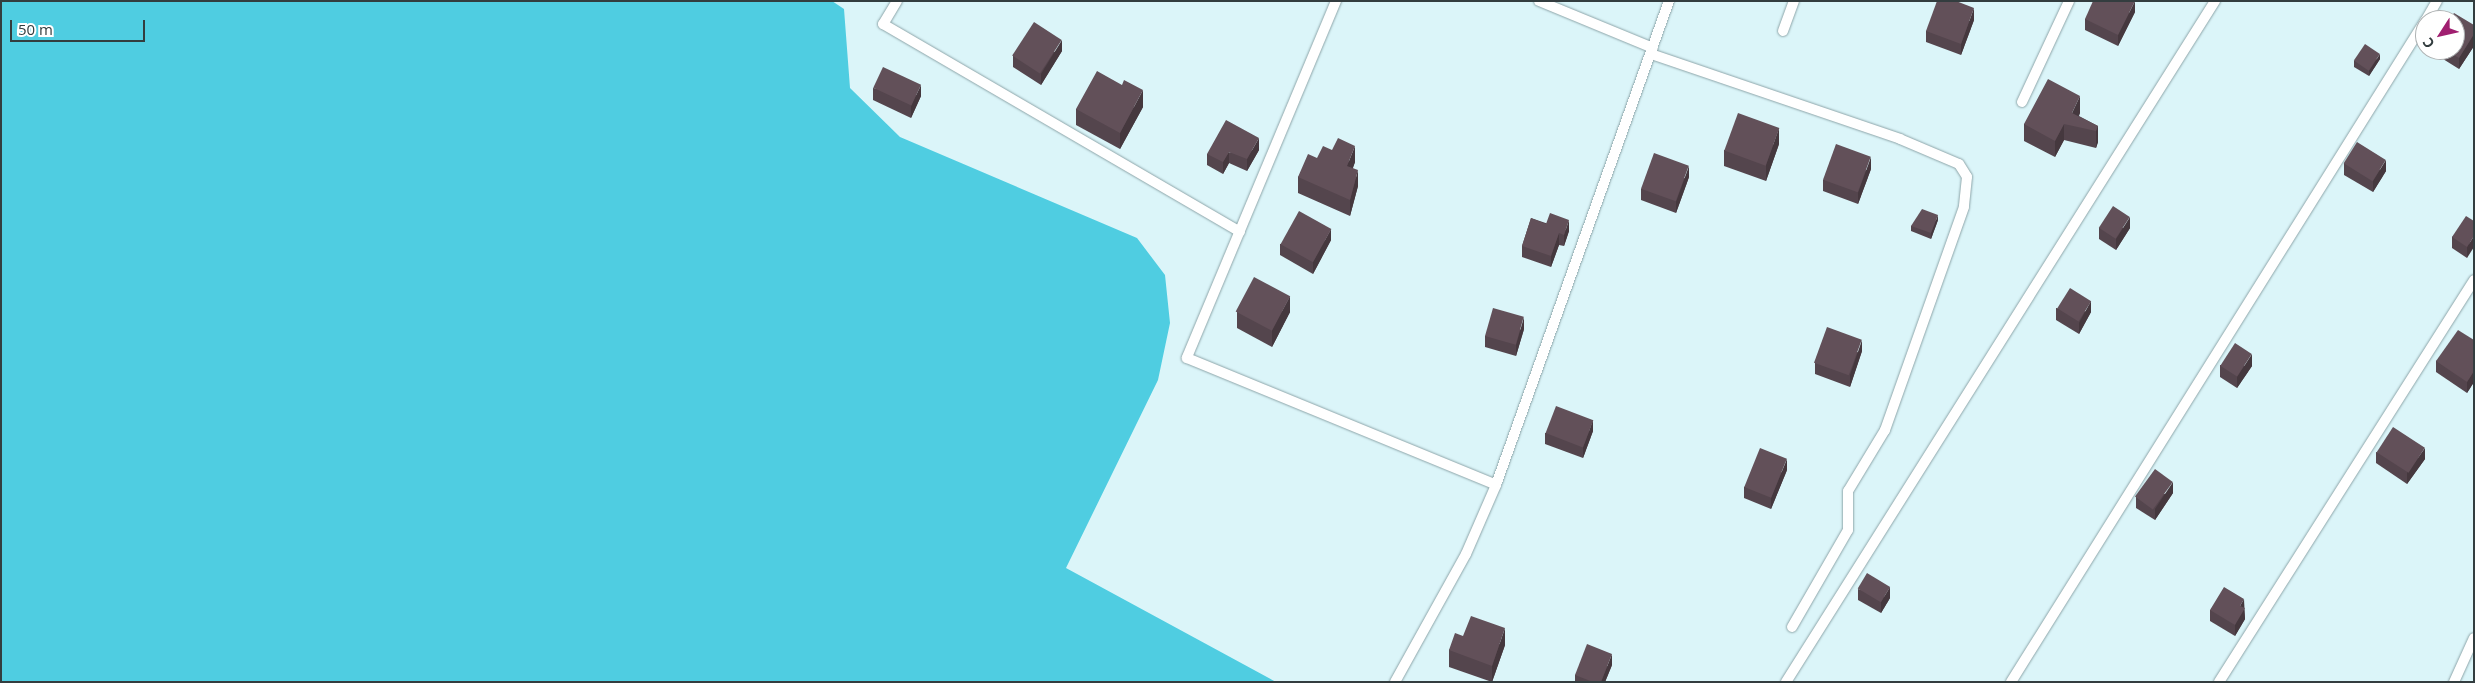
<!DOCTYPE html>
<meta charset="utf-8">
<style>
body{margin:0}
#map{position:relative;width:2475px;height:683px;overflow:hidden;background:#dbf5f9;font-family:"Open Sans",sans-serif}
div>[style]{position:absolute}
[style*='--x']{left:calc(var(--x)*1px);top:calc(var(--y)*1px);width:calc(var(--w)*1px);rotate:calc(var(--a)*1deg)}
.forest>*{inset:0;background:#4fcde1}
.roads{filter:drop-shadow(0 0 1px #8da5a9) drop-shadow(0 0 1px #8da5a9)}
.lane>*{height:10px;margin:-5px;padding:0 5px;transform-origin:5px;border-radius:5px;background:#fff}
.wall>*{inset:0;background:#54454d}
.shaded-wall>*{inset:0;background:#45383e}
.building>*{inset:0;background:#625059;transform-origin:0 0}
span{translate:-50% -50%;white-space:nowrap;text-align:center;line-height:1.15;-webkit-text-stroke:5px #fff;paint-order:stroke}
.frame{position:absolute;inset:0;border:2px solid #333d3f;pointer-events:none}
.north{position:absolute;left:2415px;top:10px;width:50px;height:50px;box-sizing:border-box;background:#fff;border:1px solid #adb1b2;border-radius:50%;rotate:235deg;font-size:14px;font-weight:700;line-height:20px;text-align:center;color:#333d3f}
.north::after{content:'';display:block;margin:auto;width:18px;height:22px;background:#a01f70;clip-path:polygon(50% 0,100% 100%,50% 72%,0 100%)}
.scale{position:absolute;left:10px;top:20px;width:135px;height:22px;box-sizing:border-box;border:2px solid #333d3f;border-top:0;padding-left:6px;font-size:15px;line-height:18px;white-space:nowrap;color:#333d3f;-webkit-text-stroke:4px #fff;paint-order:stroke}
</style>
<div id="map">
<div class="forest">
<div style="clip-path:polygon(1px 1px,832px 1px,844px 9px,850px 88px,900px 137px,1137px 238px,1165px 275px,1170px 323px,1158px 380px,1066px 568px,1276px 682px,1px 682px)"></div>
</div>
<div class="roads">
<div class="lane">
<div style="--x:897;--y:1;--w:27;--a:121"></div>
<div style="--x:883;--y:24;--w:413;--a:30.2"></div>
<div style="--x:1336;--y:1;--w:387;--a:112.7"></div>
<div style="--x:1187;--y:358;--w:334;--a:22.3"></div>
<div style="--x:1539;--y:1;--w:123;--a:22.4"></div>
<div style="--x:2426;--y:20;--w:22;--a:-60"></div>
<div style="--x:1783;--y:31;--w:32;--a:-70"></div>
<div style="--x:1651;--y:54;--w:263;--a:18.8"></div>
<div style="--x:1900;--y:139;--w:64;--a:23"></div>
<div style="--x:1959;--y:164;--w:15;--a:58"></div>
<div style="--x:1967;--y:177;--w:30;--a:96"></div>
<div style="--x:1964;--y:207;--w:237;--a:109.5"></div>
<div style="--x:1885;--y:430;--w:71;--a:121.2"></div>
<div style="--x:1848;--y:491;--w:39;--a:90"></div>
<div style="--x:1848;--y:530;--w:112;--a:120"></div>
<div style="--x:2022;--y:102;--w:111;--a:-65"></div>
<div style="--x:1395;--y:682;--w:146;--a:-61"></div>
<div style="--x:1466;--y:554;--w:75;--a:-66.5"></div>
<div style="--x:1496;--y:485;--w:514;--a:-70.33"></div>
<div style="--x:1786;--y:682;--w:805;--a:-57.79"></div>
<div style="--x:2011;--y:682;--w:780;--a:-57.94"></div>
<div style="--x:2219;--y:682;--w:476;--a:-57.6"></div>
<div style="--x:2454;--y:682;--w:48;--a:-65.6"></div>
</div>
</div>
<div class="wall">
<div style="clip-path:polygon(2135px 12px,2118px 46px,2085px 30px,2085px 19px)"></div>
<div style="clip-path:polygon(1974px 20px,1961px 55px,1926px 42px,1926px 31px)"></div>
<div style="clip-path:polygon(2474px 25px,2474px 46px,2459px 69px,2435px 54px,2435px 50px,2455px 50px)"></div>
<div style="clip-path:polygon(1062px 51px,1041px 85px,1013px 67px,1013px 56px)"></div>
<div style="clip-path:polygon(2380px 59px,2369px 76px,2354px 67px,2354px 61px)"></div>
<div style="clip-path:polygon(873px 88px,921px 96px,911px 118px,873px 100px)"></div>
<div style="clip-path:polygon(1143px 107px,1120px 149px,1076px 125px,1076px 109px)"></div>
<div style="clip-path:polygon(2080px 113px,2079px 116px,2098px 126px,2098px 142px,2096px 148px,2064px 140px,2055px 157px,2024px 141px,2024px 124px)"></div>
<div style="clip-path:polygon(1779px 144px,1766px 181px,1724px 166px,1724px 150px)"></div>
<div style="clip-path:polygon(1259px 150px,1247px 171px,1229px 163px,1223px 174px,1207px 165px,1207px 154px)"></div>
<div style="clip-path:polygon(1317px 158px,1355px 162px,1353px 168px,1358px 186px,1350px 216px,1298px 193px,1298px 177px)"></div>
<div style="clip-path:polygon(2344px 163px,2386px 171px,2373px 192px,2344px 175px)"></div>
<div style="clip-path:polygon(1871px 169px,1858px 204px,1823px 191px,1823px 180px)"></div>
<div style="clip-path:polygon(1689px 177px,1676px 213px,1641px 200px,1641px 189px)"></div>
<div style="clip-path:polygon(1531px 218px,1569px 231px,1564px 246px,1559px 245px,1551px 267px,1522px 257px,1522px 246px)"></div>
<div style="clip-path:polygon(1938px 220px,1931px 239px,1911px 231px,1911px 226px)"></div>
<div style="clip-path:polygon(2474px 221px,2467px 258px,2452px 248px,2452px 237px)"></div>
<div style="clip-path:polygon(2099px 228px,2130px 228px,2116px 250px,2099px 239px)"></div>
<div style="clip-path:polygon(1331px 240px,1313px 274px,1280px 255px,1280px 244px)"></div>
<div style="clip-path:polygon(2056px 308px,2091px 312px,2079px 334px,2056px 320px)"></div>
<div style="clip-path:polygon(1237px 312px,1290px 312px,1272px 347px,1237px 328px)"></div>
<div style="clip-path:polygon(1524px 329px,1516px 356px,1485px 347px,1485px 336px)"></div>
<div style="clip-path:polygon(2474px 340px,2474px 382px,2467px 393px,2436px 372px,2436px 361px)"></div>
<div style="clip-path:polygon(1862px 351px,1850px 387px,1815px 374px,1815px 363px)"></div>
<div style="clip-path:polygon(2220px 365px,2252px 366px,2237px 388px,2220px 377px)"></div>
<div style="clip-path:polygon(1593px 431px,1583px 458px,1545px 444px,1545px 433px)"></div>
<div style="clip-path:polygon(2376px 452px,2425px 459px,2407px 484px,2376px 463px)"></div>
<div style="clip-path:polygon(1787px 470px,1771px 509px,1744px 498px,1744px 487px)"></div>
<div style="clip-path:polygon(2173px 493px,2155px 520px,2136px 508px,2136px 497px)"></div>
<div style="clip-path:polygon(1858px 589px,1890px 598px,1881px 613px,1858px 600px)"></div>
<div style="clip-path:polygon(2244px 608px,2245px 619px,2235px 636px,2210px 621px,2210px 610px)"></div>
<div style="clip-path:polygon(1463px 636px,1505px 645px,1492px 682px,1449px 667px,1449px 650px)"></div>
<div style="clip-path:polygon(1612px 665px,1605px 682px,1575px 682px,1575px 675px)"></div>
</div>
<div class="shaded-wall">
<div style="clip-path:polygon(2135px 1px,2135px 12px,2118px 46px,2118px 35px)"></div>
<div style="clip-path:polygon(1974px 8px,1974px 20px,1961px 55px,1961px 44px)"></div>
<div style="clip-path:polygon(2474px 34px,2474px 46px,2459px 69px,2459px 58px)"></div>
<div style="clip-path:polygon(1062px 40px,1062px 51px,1041px 85px,1041px 74px)"></div>
<div style="clip-path:polygon(2380px 54px,2380px 59px,2369px 76px,2369px 71px)"></div>
<div style="clip-path:polygon(921px 85px,921px 96px,911px 118px,911px 106px)"></div>
<div style="clip-path:polygon(1143px 90px,1143px 107px,1120px 149px,1120px 133px)"></div>
<div style="clip-path:polygon(2080px 96px,2080px 113px,2073px 126px,2072px 113px)"></div>
<div style="clip-path:polygon(2064px 124px,2064px 140px,2055px 157px,2055px 141px)"></div>
<div style="clip-path:polygon(2098px 126px,2098px 142px,2096px 148px,2096px 131px)"></div>
<div style="clip-path:polygon(1779px 128px,1779px 144px,1766px 181px,1766px 165px)"></div>
<div style="clip-path:polygon(1259px 138px,1259px 150px,1247px 171px,1247px 159px)"></div>
<div style="clip-path:polygon(1355px 146px,1355px 162px,1347px 182px,1347px 166px)"></div>
<div style="clip-path:polygon(1229px 152px,1229px 163px,1223px 174px,1223px 162px)"></div>
<div style="clip-path:polygon(1871px 157px,1871px 169px,1858px 204px,1858px 193px)"></div>
<div style="clip-path:polygon(2386px 160px,2386px 171px,2373px 192px,2373px 181px)"></div>
<div style="clip-path:polygon(1689px 166px,1689px 177px,1676px 213px,1676px 202px)"></div>
<div style="clip-path:polygon(1358px 170px,1358px 186px,1350px 216px,1350px 200px)"></div>
<div style="clip-path:polygon(1938px 215px,1938px 220px,1931px 239px,1931px 233px)"></div>
<div style="clip-path:polygon(2130px 217px,2130px 228px,2116px 250px,2116px 239px)"></div>
<div style="clip-path:polygon(1569px 220px,1569px 231px,1564px 246px,1564px 235px)"></div>
<div style="clip-path:polygon(1331px 229px,1331px 240px,1313px 274px,1313px 262px)"></div>
<div style="clip-path:polygon(1559px 233px,1559px 245px,1551px 267px,1551px 256px)"></div>
<div style="clip-path:polygon(2474px 236px,2474px 247px,2467px 258px,2467px 247px)"></div>
<div style="clip-path:polygon(1290px 296px,1290px 312px,1272px 347px,1272px 330px)"></div>
<div style="clip-path:polygon(2091px 301px,2091px 312px,2079px 334px,2079px 323px)"></div>
<div style="clip-path:polygon(1524px 317px,1524px 329px,1516px 356px,1516px 345px)"></div>
<div style="clip-path:polygon(1862px 340px,1862px 351px,1850px 387px,1850px 375px)"></div>
<div style="clip-path:polygon(2252px 354px,2252px 366px,2237px 388px,2237px 377px)"></div>
<div style="clip-path:polygon(2474px 371px,2474px 382px,2467px 393px,2467px 382px)"></div>
<div style="clip-path:polygon(1593px 420px,1593px 431px,1583px 458px,1583px 447px)"></div>
<div style="clip-path:polygon(2425px 448px,2425px 459px,2407px 484px,2407px 473px)"></div>
<div style="clip-path:polygon(1787px 459px,1787px 470px,1771px 509px,1771px 498px)"></div>
<div style="clip-path:polygon(2173px 482px,2173px 493px,2155px 520px,2155px 509px)"></div>
<div style="clip-path:polygon(1890px 587px,1890px 598px,1881px 613px,1881px 602px)"></div>
<div style="clip-path:polygon(2244px 599px,2245px 619px,2235px 636px,2235px 625px,2240px 606px)"></div>
<div style="clip-path:polygon(1505px 628px,1505px 645px,1492px 682px,1492px 666px)"></div>
<div style="clip-path:polygon(1612px 654px,1612px 665px,1605px 682px,1601px 682px)"></div>
</div>
<div class="building">
<div style="clip-path:polygon(1937px 1px,1956px 1px,1974px 8px,1961px 44px,1926px 31px)"></div>
<div style="clip-path:polygon(2093px 1px,2135px 1px,2118px 35px,2085px 19px)"></div>
<div style="clip-path:polygon(2454px 13px,2474px 25px,2474px 34px,2459px 58px,2446px 50px,2455px 50px,2455px 20px,2449px 20px)"></div>
<div style="left:1034px;top:22px;width:33px;height:40px;rotate:33deg"></div>
<div style="left:2365px;top:44px;width:18px;height:20px;rotate:34deg"></div>
<div style="left:883px;top:67px;width:42px;height:23px;rotate:25deg"></div>
<div style="clip-path:polygon(1097px 71px,1122px 85px,1124px 80px,1143px 90px,1120px 133px,1076px 109px)"></div>
<div style="clip-path:polygon(2048px 79px,2080px 96px,2072px 113px,2098px 126px,2096px 131px,2064px 124px,2055px 141px,2024px 124px)"></div>
<div style="left:1738px;top:113px;width:44px;height:40px;rotate:20deg"></div>
<div style="clip-path:polygon(1226px 120px,1259px 138px,1247px 159px,1229px 152px,1223px 162px,1207px 154px)"></div>
<div style="clip-path:polygon(1338px 138px,1355px 146px,1347px 166px,1358px 170px,1350px 200px,1298px 177px,1308px 154px,1317px 158px,1323px 146px,1332px 150px)"></div>
<div style="left:2357px;top:142px;width:34px;height:25px;rotate:32deg"></div>
<div style="left:1836px;top:144px;width:37px;height:38px;rotate:20deg"></div>
<div style="left:1654px;top:153px;width:37px;height:38px;rotate:20deg"></div>
<div style="left:2113px;top:206px;width:20px;height:26px;rotate:33deg"></div>
<div style="clip-path:polygon(1922px 209px,1938px 215px,1931px 233px,1911px 226px)"></div>
<div style="left:1299px;top:211px;width:37px;height:38px;rotate:29deg"></div>
<div style="clip-path:polygon(1550px 213px,1569px 220px,1564px 235px,1559px 233px,1551px 256px,1522px 246px,1531px 218px,1546px 224px)"></div>
<div style="clip-path:polygon(2466px 216px,2474px 221px,2474px 236px,2467px 247px,2452px 237px)"></div>
<div style="left:1254px;top:277px;width:41px;height:39px;rotate:28deg"></div>
<div style="left:2070px;top:288px;width:25px;height:24px;rotate:32deg"></div>
<div style="left:1493px;top:308px;width:32px;height:29px;rotate:16deg"></div>
<div style="left:1827px;top:327px;width:37px;height:38px;rotate:20deg"></div>
<div style="clip-path:polygon(2458px 330px,2474px 340px,2474px 371px,2467px 382px,2436px 361px)"></div>
<div style="left:2235px;top:343px;width:20px;height:27px;rotate:33deg"></div>
<div style="left:1556px;top:406px;width:40px;height:29px;rotate:21deg"></div>
<div style="left:2393px;top:427px;width:38px;height:30px;rotate:33deg"></div>
<div style="left:1760px;top:448px;width:29px;height:42px;rotate:22deg"></div>
<div style="left:2155px;top:469px;width:22px;height:34px;rotate:36deg"></div>
<div style="left:1867px;top:573px;width:27px;height:18px;rotate:31deg"></div>
<div style="clip-path:polygon(2224px 587px,2244px 599px,2240px 606px,2245px 608px,2235px 625px,2210px 610px)"></div>
<div style="clip-path:polygon(1471px 616px,1505px 628px,1492px 666px,1449px 650px,1455px 633px,1463px 636px)"></div>
<div style="clip-path:polygon(1587px 644px,1612px 654px,1601px 682px,1593px 682px,1575px 675px)"></div>
</div>
<div class="frame"></div>
<div class="north">С</div>
<div class="scale">50 m</div>
</div>
